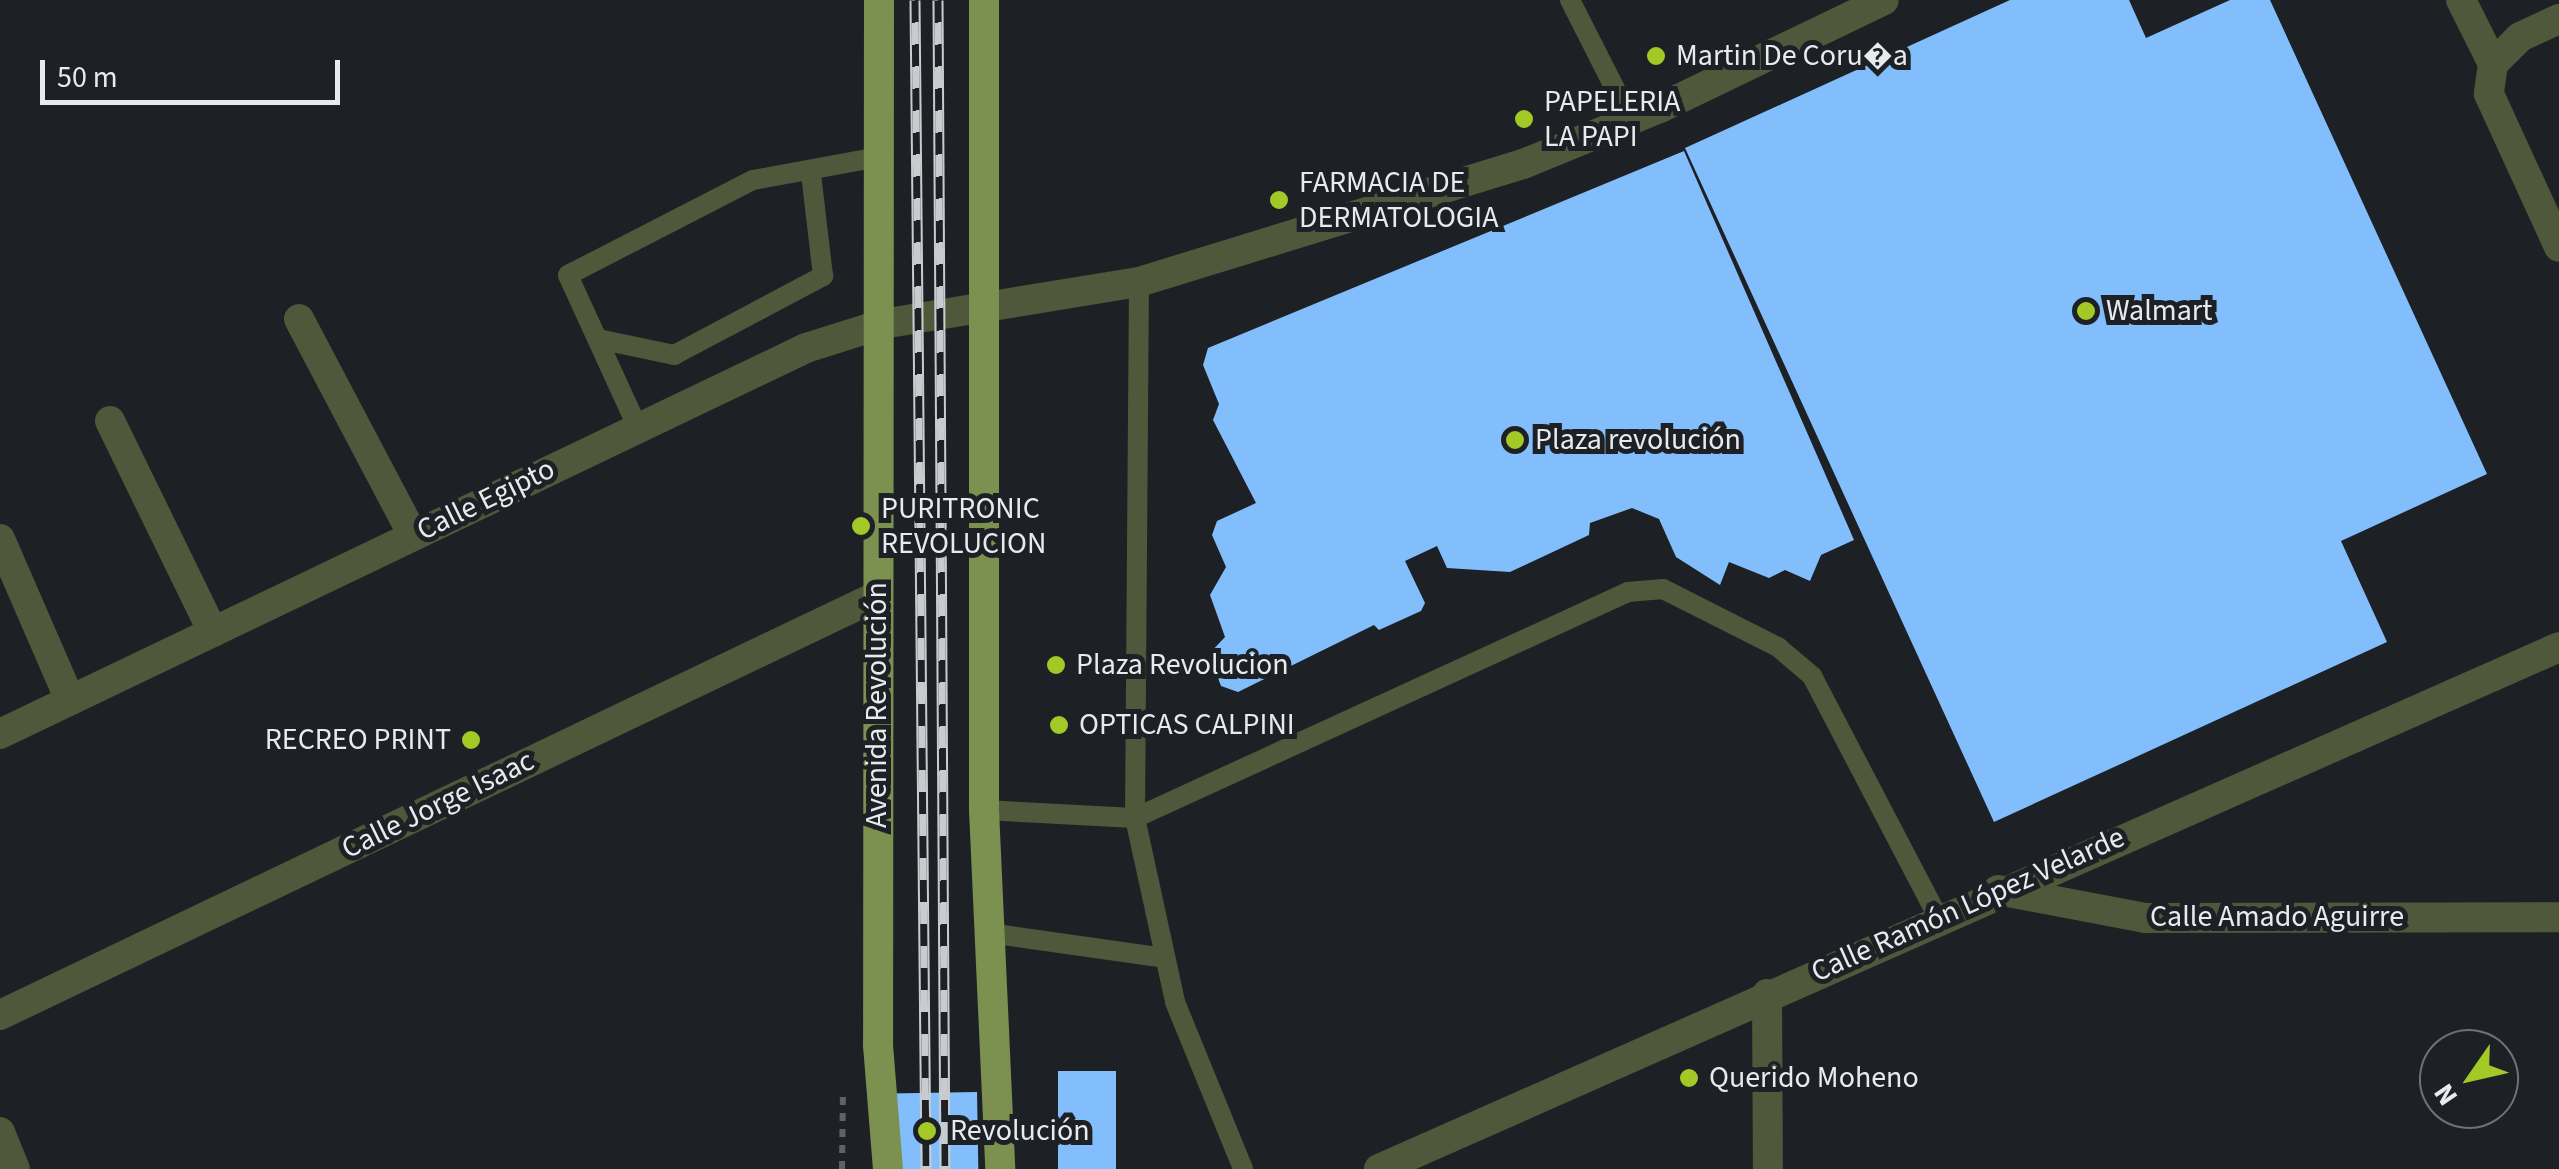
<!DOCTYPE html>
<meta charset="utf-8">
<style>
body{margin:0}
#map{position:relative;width:2559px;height:1169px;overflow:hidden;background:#1d2125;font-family:"Source Sans 3",sans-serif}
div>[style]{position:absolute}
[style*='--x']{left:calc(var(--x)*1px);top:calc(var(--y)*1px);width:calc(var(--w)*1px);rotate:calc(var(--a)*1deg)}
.building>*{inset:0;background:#82befb;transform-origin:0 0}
.path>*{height:6px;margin-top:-3px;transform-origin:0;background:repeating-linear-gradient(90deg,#5f6367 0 8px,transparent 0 16px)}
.lane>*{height:20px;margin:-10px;padding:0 10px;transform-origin:10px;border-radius:10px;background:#4f583a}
.street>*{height:30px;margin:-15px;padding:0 15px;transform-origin:15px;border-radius:15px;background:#4f583a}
.primary>*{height:30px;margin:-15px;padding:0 15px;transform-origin:15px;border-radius:15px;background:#7c904f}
.rail>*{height:11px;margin-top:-5.5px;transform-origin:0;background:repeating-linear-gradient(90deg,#1d2125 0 22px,#c9cccf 0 44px);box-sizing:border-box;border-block:2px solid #c9cccf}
.dots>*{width:28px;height:28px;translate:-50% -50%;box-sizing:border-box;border:5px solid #1d2125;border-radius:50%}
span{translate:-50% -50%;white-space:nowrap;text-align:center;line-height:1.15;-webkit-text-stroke:10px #1d2125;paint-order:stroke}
.poi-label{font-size:30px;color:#e8ebee}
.left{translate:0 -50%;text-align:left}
.right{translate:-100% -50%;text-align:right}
.street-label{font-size:30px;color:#e8ebee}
.north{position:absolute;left:2419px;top:1029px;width:100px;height:100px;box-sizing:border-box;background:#1d2125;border:2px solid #6e7275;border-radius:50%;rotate:236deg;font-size:28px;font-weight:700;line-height:40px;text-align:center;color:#e8ebee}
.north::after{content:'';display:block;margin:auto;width:35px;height:45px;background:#a3c927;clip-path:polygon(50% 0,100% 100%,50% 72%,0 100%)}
.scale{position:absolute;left:40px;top:60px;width:300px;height:45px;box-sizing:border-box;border:5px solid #e8ebee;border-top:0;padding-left:12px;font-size:30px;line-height:35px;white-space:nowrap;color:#e8ebee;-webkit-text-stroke:8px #1d2125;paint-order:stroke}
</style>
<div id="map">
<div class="building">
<div style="clip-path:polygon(2010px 0,2129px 0,2146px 38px,2230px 0,2270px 0,2487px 474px,2341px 541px,2387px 642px,1994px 822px,1685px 148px)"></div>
<div style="clip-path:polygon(1684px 151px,1854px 540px,1821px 555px,1810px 581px,1785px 570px,1769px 578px,1729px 562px,1720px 585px,1676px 557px,1659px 519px,1632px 508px,1590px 523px,1589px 535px,1510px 572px,1447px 568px,1437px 546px,1405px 561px,1425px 603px,1421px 611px,1379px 630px,1374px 625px,1238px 692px,1221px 686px,1209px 654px,1225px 637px,1210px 595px,1226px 567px,1212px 535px,1217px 521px,1256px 503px,1213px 420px,1219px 404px,1203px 365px,1208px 348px)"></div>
<div style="left:1058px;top:1071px;width:58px;height:98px"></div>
<div style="left:977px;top:1092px;width:77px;height:102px;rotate:89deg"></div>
</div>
<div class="path">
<div style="--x:842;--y:1169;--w:79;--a:-89.3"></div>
</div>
<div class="lane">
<div style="--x:1570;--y:0;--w:135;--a:63.1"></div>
<div style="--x:1139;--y:282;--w:536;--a:90.43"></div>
<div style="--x:1135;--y:818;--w:188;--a:77.7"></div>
<div style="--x:1175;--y:1002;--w:180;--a:67.8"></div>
<div style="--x:598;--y:339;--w:78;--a:11.9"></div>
<div style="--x:674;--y:355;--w:169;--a:-27.9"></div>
<div style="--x:823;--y:276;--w:103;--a:-96.7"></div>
<div style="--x:637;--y:426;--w:166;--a:-114.6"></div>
<div style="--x:568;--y:275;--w:208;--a:-27.2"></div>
<div style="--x:753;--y:180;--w:127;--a:-10.4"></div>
<div style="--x:984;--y:810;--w:151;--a:3"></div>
<div style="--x:1135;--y:818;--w:542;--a:-24.63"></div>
<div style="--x:1628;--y:592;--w:35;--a:-5"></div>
<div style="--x:1663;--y:589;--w:129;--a:26.8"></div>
<div style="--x:1778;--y:647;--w:45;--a:40.5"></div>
<div style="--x:1812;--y:676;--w:272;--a:62.4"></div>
<div style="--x:989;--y:933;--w:177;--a:8.1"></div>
</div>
<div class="street">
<div style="--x:2461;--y:0;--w:72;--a:63.4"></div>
<div style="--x:2493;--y:64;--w:30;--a:98"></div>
<div style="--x:2489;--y:94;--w:168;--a:65.4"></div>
<div style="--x:2493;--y:64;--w:38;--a:-45"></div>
<div style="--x:2520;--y:37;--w:43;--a:-24.8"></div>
<div style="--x:299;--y:319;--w:244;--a:62.2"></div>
<div style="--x:110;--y:421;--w:235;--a:64"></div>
<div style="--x:0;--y:539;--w:176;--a:66.5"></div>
<div style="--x:0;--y:734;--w:894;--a:-25.59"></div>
<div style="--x:806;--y:348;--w:80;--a:-17.5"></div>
<div style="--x:882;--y:324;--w:260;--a:-9.3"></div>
<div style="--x:1139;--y:282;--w:402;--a:-17.1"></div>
<div style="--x:1523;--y:164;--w:150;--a:-22.3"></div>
<div style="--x:1662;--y:107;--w:246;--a:-25.7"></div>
<div style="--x:1998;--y:890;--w:150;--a:10.8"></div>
<div style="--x:2145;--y:918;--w:414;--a:-0.1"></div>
<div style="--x:1767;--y:994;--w:175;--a:89.7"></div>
<div style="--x:0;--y:1015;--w:972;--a:-25.54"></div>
<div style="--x:0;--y:1132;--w:40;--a:68"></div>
<div style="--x:1379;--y:1169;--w:1290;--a:-23.86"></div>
</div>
<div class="primary">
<div style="--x:879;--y:0;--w:1045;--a:90.05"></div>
<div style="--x:878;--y:1045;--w:124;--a:85.4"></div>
<div style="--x:984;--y:0;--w:810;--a:90"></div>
<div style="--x:984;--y:810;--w:359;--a:87.4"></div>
</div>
<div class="rail">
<div style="--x:915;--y:0;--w:1169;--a:89.46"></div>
<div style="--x:938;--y:0;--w:1169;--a:89.66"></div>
</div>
<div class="dots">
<div style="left:1656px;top:56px;background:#a3c927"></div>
<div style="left:1524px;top:119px;background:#a3c927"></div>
<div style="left:1279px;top:200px;background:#a3c927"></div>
<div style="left:2086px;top:311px;background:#a3c927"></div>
<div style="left:1515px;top:440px;background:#a3c927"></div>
<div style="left:861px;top:526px;background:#a3c927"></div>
<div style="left:1056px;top:665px;background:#a3c927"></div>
<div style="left:1059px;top:725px;background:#a3c927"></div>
<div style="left:471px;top:740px;background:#a3c927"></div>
<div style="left:1689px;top:1078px;background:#a3c927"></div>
<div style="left:927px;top:1131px;background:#a3c927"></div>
</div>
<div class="poi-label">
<span class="left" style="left:1676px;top:56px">Martin De Coru�a</span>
<span class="left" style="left:1544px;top:119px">PAPELERIA<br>LA PAPI</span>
<span class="left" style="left:1299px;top:200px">FARMACIA DE<br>DERMATOLOGIA</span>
<span class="left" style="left:2106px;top:311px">Walmart</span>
<span class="left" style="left:1535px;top:440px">Plaza revolución</span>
<span class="left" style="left:881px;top:526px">PURITRONIC<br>REVOLUCION</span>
<span class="left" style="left:1076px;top:665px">Plaza Revolucion</span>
<span class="left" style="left:1079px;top:725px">OPTICAS CALPINI</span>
<span class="right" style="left:451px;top:740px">RECREO PRINT</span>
<span class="left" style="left:1709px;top:1078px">Querido Moheno</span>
<span class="left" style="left:950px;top:1131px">Revolución</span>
</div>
<div class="street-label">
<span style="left:486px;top:500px;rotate:-26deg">Calle Egipto</span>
<span style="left:877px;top:705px;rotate:-90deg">Avenida Revolución</span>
<span style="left:438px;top:805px;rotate:-26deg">Calle Jorge Isaac</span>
<span style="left:1968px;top:905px;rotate:-24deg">Calle Ramón López Velarde</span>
<span style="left:2277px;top:917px">Calle Amado Aguirre</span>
</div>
<div class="north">N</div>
<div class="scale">50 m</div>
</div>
